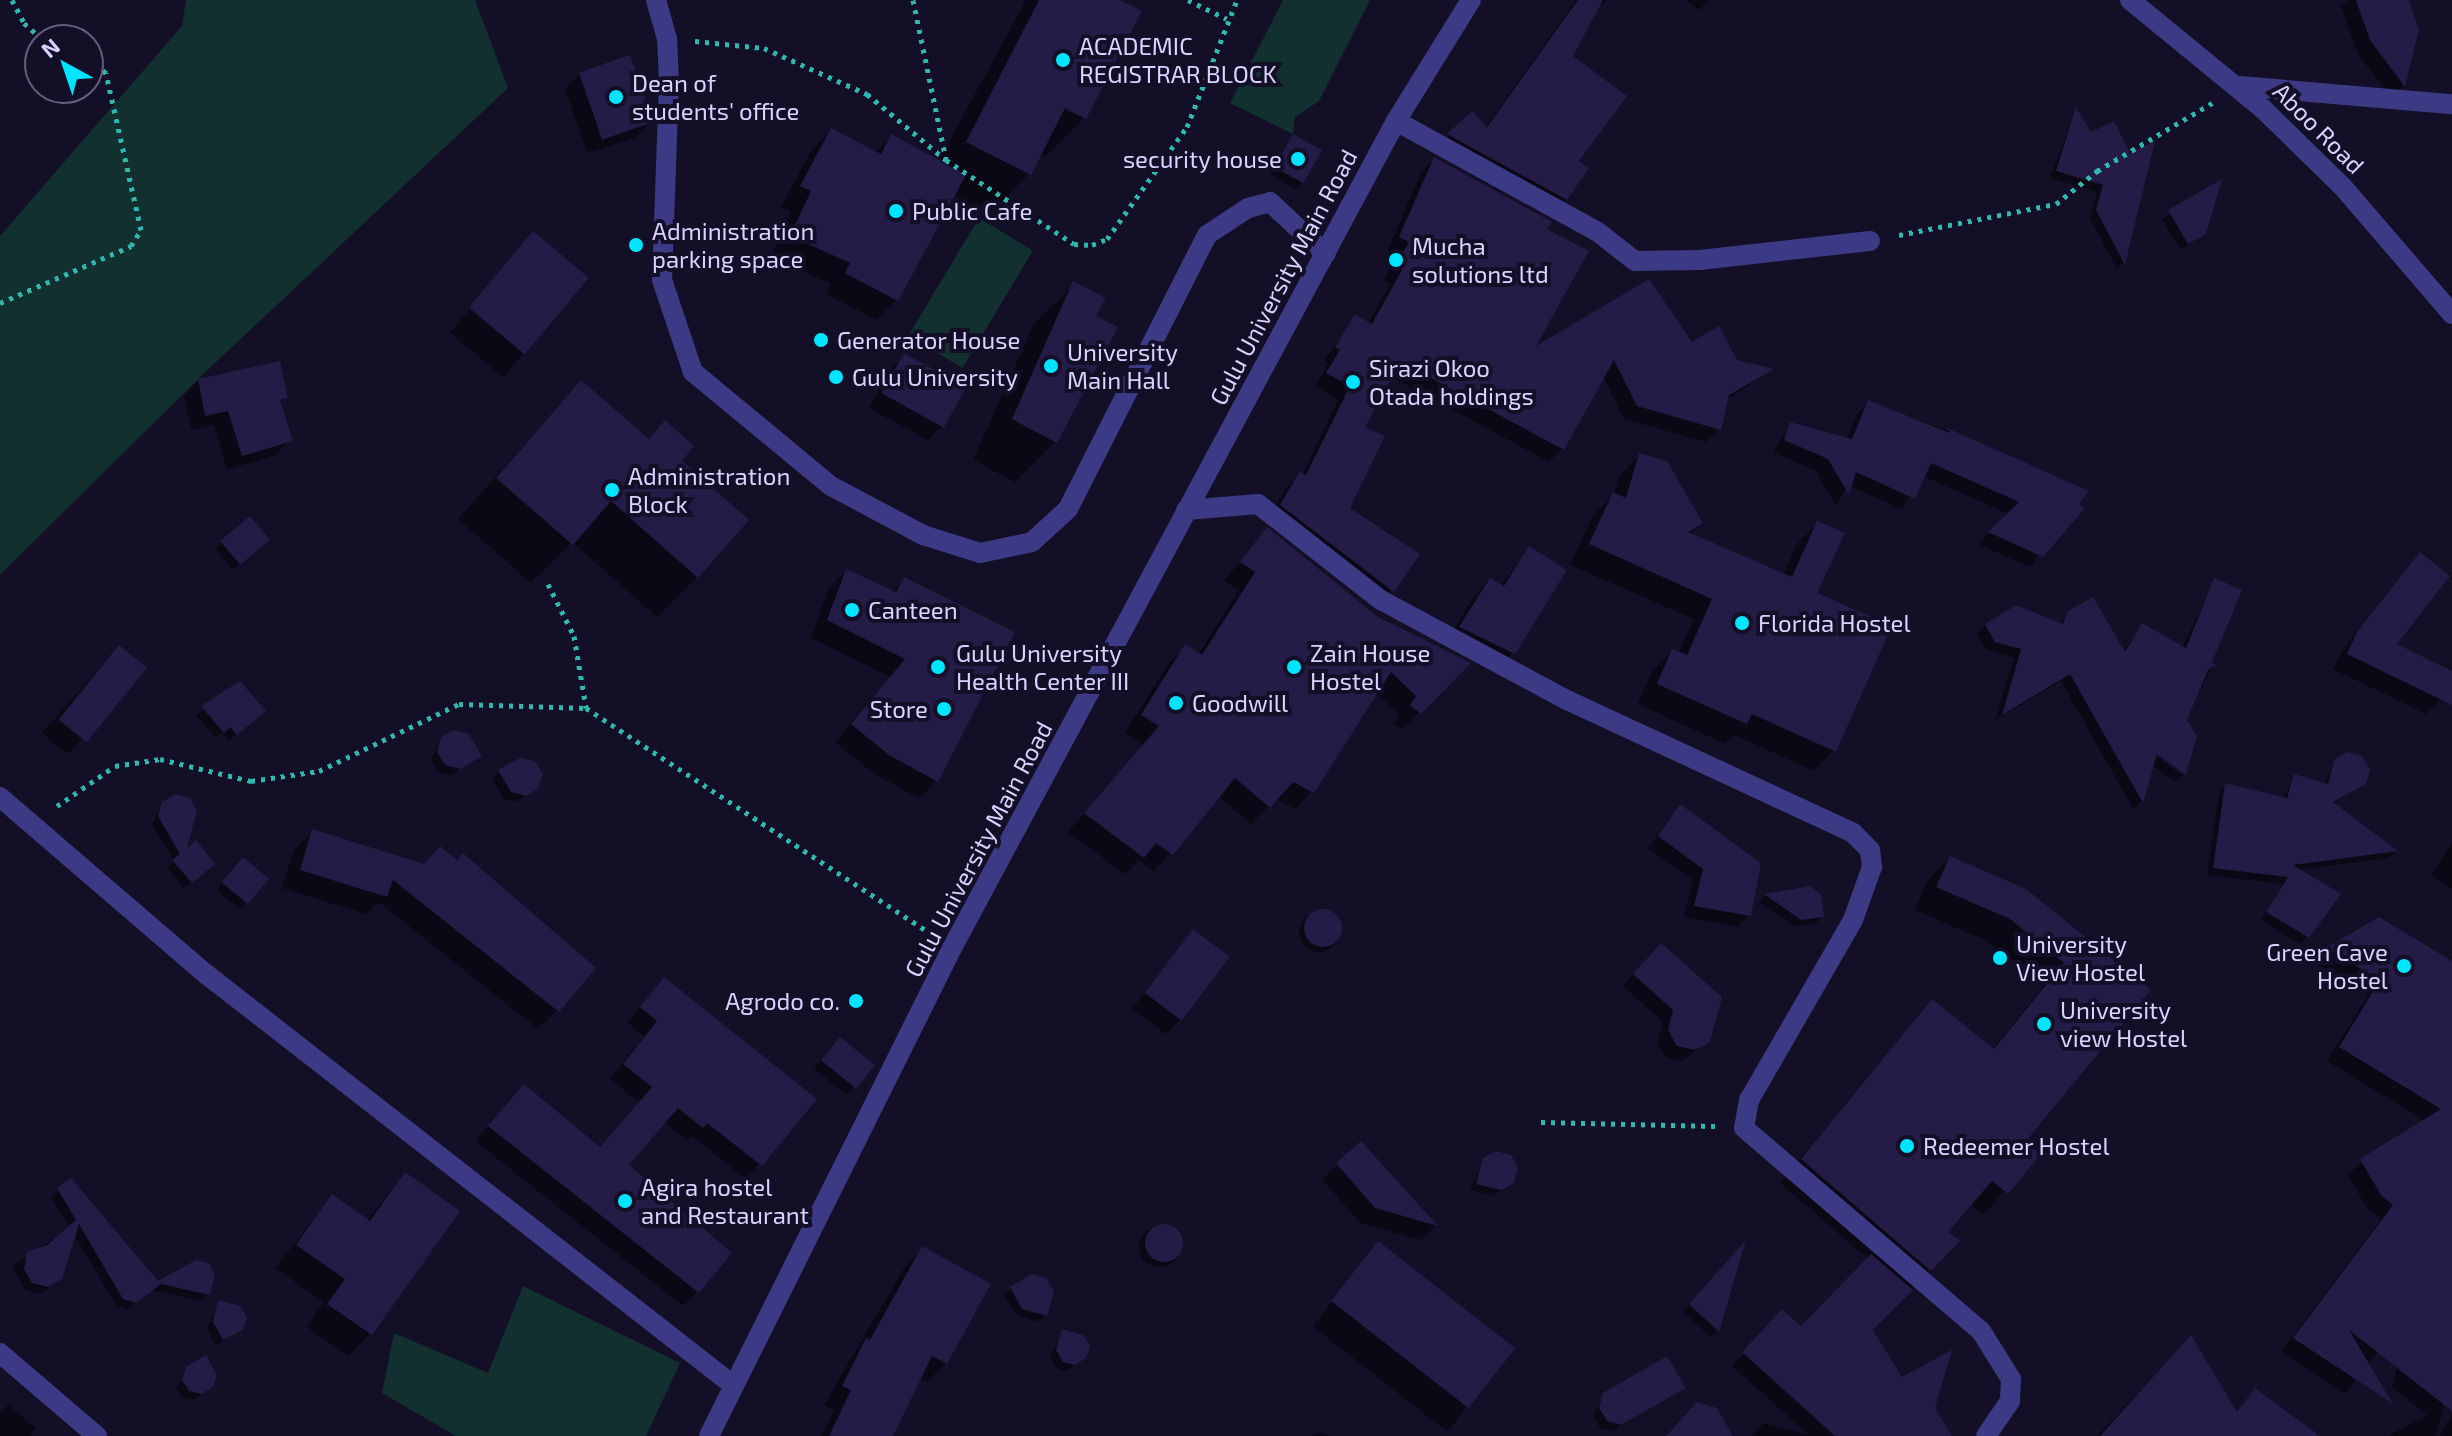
<!DOCTYPE html>
<style>
body{margin:0}
#map{position:relative;width:2452px;height:1436px;overflow:hidden;background:#130f26;font-family:"Exo 2",sans-serif}
div>[style]{position:absolute}
[style*='--x']{left:calc(var(--x)*1px);top:calc(var(--y)*1px);width:calc(var(--w)*1px);rotate:calc(var(--a)*1deg)}
.green>*{inset:0;background:#12302f;transform-origin:0 0}
.shadow>*{inset:0;background:#0007;transform-origin:0 0}
.round{border-radius:50%}
.building>*{inset:0;background:#241b47;transform-origin:0 0}
.path>*{height:5px;margin-top:-2.5px;transform-origin:0;background:repeating-linear-gradient(90deg,#2fb8b0 0 4px,transparent 0 10px)}
.minor>*{height:20px;margin:-10px;padding:0 10px;transform-origin:10px;border-radius:10px;background:#3d3a85}
.dots>*{width:22px;height:22px;translate:-50% -50%;box-sizing:border-box;border:4px solid #130f26;border-radius:50%}
span{translate:-50% -50%;white-space:nowrap;text-align:center;line-height:1.15;-webkit-text-stroke:8px #130f26;paint-order:stroke}
.poi-label{font-size:24px;color:#d9d4ff}
.left{translate:0 -50%;text-align:left}
.right{translate:-100% -50%;text-align:right}
.street-label{font-size:24px;color:#d9d4ff}
.north{position:absolute;left:24px;top:24px;width:80px;height:80px;box-sizing:border-box;background:#130f26;border:2px solid #625e7d;border-radius:50%;rotate:320deg;font-size:22px;font-weight:700;line-height:32px;text-align:center;color:#d9d4ff}
.north::after{content:'';display:block;margin:auto;width:28px;height:36px;background:#00e5ff;clip-path:polygon(50% 0,100% 100%,50% 72%,0 100%)}
</style>
<div id="map">
<div class="green">
<div style="clip-path:polygon(186px 0,475px 0,508px 88px,198px 379px,0 575px,0 236px,182px 26px)"></div>
<div style="clip-path:polygon(1283px 0,1370px 0,1319px 101px,1295px 117px,1293px 134px,1230px 103px)"></div>
<div style="left:979px;top:218px;width:63px;height:137px;rotate:31deg"></div>
<div style="clip-path:polygon(523px 1286px,680px 1363px,646px 1436px,456px 1436px,382px 1393px,394px 1333px,488px 1373px)"></div>
</div>
<div class="shadow">
<div style="clip-path:polygon(evenodd,1026px 0,1116px 0,1085px 117px,1045px 157px,1039px 155px,1029px 174px,989px 214px,953px 195px,896px 300px,876px 320px,826px 294px,831px 284px,771px 257px,791px 212px,781px 207px,811px 151px,831px 130px,875px 153px,891px 137px,938px 162px,1026px 0,1056px 105px,1073px 109px,1073px 114px,1056px 105px)"></div>
<div style="clip-path:polygon(1576px 0,1608px 0,1597px 8px,1570px 57px,1576px 162px,1566px 199px,1551px 213px,1434px 149px,1472px 113px,1485px 128px)"></div>
<div style="clip-path:polygon(1685px 0,1709px 0,1699px 10px)"></div>
<div style="clip-path:polygon(2348px 0,2407px 0,2417px 30px,2403px 86px,2391px 98px,2358px 54px,2341px 7px)"></div>
<div style="clip-path:polygon(580px 74px,651px 122px,636px 137px,587px 153px,565px 89px)"></div>
<div style="clip-path:polygon(2076px 110px,2090px 135px,2129px 156px,2152px 144px,2123px 264px,2117px 269px,2090px 218px,2097px 192px,2050px 178px)"></div>
<div style="clip-path:polygon(1293px 137px,1302px 182px,1295px 189px,1269px 174px)"></div>
<div style="clip-path:polygon(1434px 159px,1544px 230px,1530px 351px,1692px 345px,1770px 370px,1726px 401px,1719px 429px,1706px 442px,1624px 419px,1603px 376px,1562px 449px,1549px 462px,1390px 376px,1362px 428px,1348px 508px,1417px 554px,1380px 604px,1268px 518px,1287px 487px,1302px 475px,1338px 400px,1315px 386px,1328px 364px,1324px 361px,1355px 316px,1368px 324px,1390px 284px,1384px 280px,1398px 255px,1388px 250px,1421px 172px)"></div>
<div style="clip-path:polygon(2218px 183px,2204px 233px,2180px 250px,2162px 219px)"></div>
<div style="left:533px;top:234px;width:69px;height:129px;rotate:40deg"></div>
<div style="clip-path:polygon(1074px 284px,1093px 317px,1055px 442px,1015px 482px,973px 460px,1034px 324px)"></div>
<div style="clip-path:polygon(904px 356px,943px 425px,928px 440px,869px 408px,889px 371px)"></div>
<div style="clip-path:polygon(199px 381px,285px 397px,279px 404px,290px 440px,275px 455px,227px 470px,214px 425px,191px 430px,184px 396px)"></div>
<div style="clip-path:polygon(581px 382px,647px 440px,665px 423px,679px 461px,697px 577px,657px 617px,572px 542px,531px 583px,458px 519px)"></div>
<div style="clip-path:polygon(1868px 403px,1948px 430px,2086px 492px,2030px 567px,1978px 544px,2009px 514px,1923px 476px,1902px 509px,1849px 486px,1836px 505px,1816px 471px,1773px 452px,1791px 424px,1846px 440px,1856px 415px)"></div>
<div style="clip-path:polygon(1640px 455px,1700px 523px,1689px 535px,1783px 575px,1797px 544px,1817px 524px,1814px 594px,1834px 750px,1814px 771px,1734px 735px,1725px 744px,1638px 704px,1652px 671px,1672px 651px,1678px 654px,1694px 619px,1570px 565px,1593px 515px,1614px 495px,1619px 476px)"></div>
<div style="clip-path:polygon(1267px 530px,1377px 619px,1467px 664px,1402px 730px,1394px 724px,1399px 715px,1376px 692px,1312px 791px,1295px 809px,1276px 799px,1251px 824px,1218px 796px,1154px 872px,1139px 860px,1125px 874px,1068px 832px,1143px 745px,1125px 733px,1168px 664px,1185px 647px,1198px 655px,1239px 590px,1224px 581px)"></div>
<div style="clip-path:polygon(222px 542px,261px 547px,233px 570px,215px 549px)"></div>
<div style="clip-path:polygon(1529px 549px,1513px 653px,1498px 667px,1446px 642px,1475px 595px,1490px 580px,1500px 586px)"></div>
<div style="clip-path:polygon(2420px 555px,2393px 645px,2452px 673px,2441px 699px,2426px 714px,2333px 669px,2343px 649px)"></div>
<div style="clip-path:polygon(846px 571px,892px 592px,905px 579px,1012px 632px,936px 781px,919px 799px,872px 772px,835px 742px,890px 677px,811px 638px,829px 588px)"></div>
<div style="clip-path:polygon(evenodd,2215px 580px,2213px 665px,2185px 721px,2195px 736px,2184px 774px,2176px 782px,2152px 765px,2141px 802px,2133px 809px,2061px 681px,1995px 720px,2014px 658px,1987px 650px,1977px 634px,1986px 625px,2059px 625px,2070px 613px,2123px 652px,2142px 625px,2182px 648px,2215px 580px,2150px 746px,2182px 770px,2182px 775px,2148px 750px,2150px 746px)"></div>
<div style="clip-path:polygon(105px 662px,82px 739px,67px 754px,42px 733px)"></div>
<div style="clip-path:polygon(240px 683px,256px 718px,229px 741px,222px 733px,216px 738px,196px 715px)"></div>
<div style="clip-path:polygon(442px 739px,480px 756px,451px 775px,438px 772px,431px 760px)"></div>
<div style="clip-path:polygon(2335px 761px,2364px 783px,2332px 804px,2395px 852px,2389px 858px,2297px 870px,2307px 937px,2300px 944px,2261px 920px,2283px 884px,2207px 875px,2219px 793px,2226px 786px,2283px 799px,2295px 776px,2324px 784px)"></div>
<div style="clip-path:polygon(499px 772px,537px 787px,517px 802px,504px 799px,492px 779px)"></div>
<div style="clip-path:polygon(163px 803px,183px 853px,205px 870px,184px 888px,167px 868px,174px 861px,152px 824px)"></div>
<div style="clip-path:polygon(1680px 806px,1749px 915px,1738px 927px,1684px 917px,1693px 880px,1648px 848px)"></div>
<div style="clip-path:polygon(313px 831px,422px 866px,557px 1010px,538px 1029px,379px 902px,366px 914px,282px 888px,294px 850px)"></div>
<div style="clip-path:polygon(2452px 843px,2452px 889px,2431px 875px)"></div>
<div style="clip-path:polygon(1950px 858px,2148px 990px,2022px 1143px,2038px 1155px,1983px 1215px,1970px 1204px,1946px 1233px,1957px 1242px,1870px 1330px,1902px 1380px,1933px 1408px,1941px 1436px,1751px 1436px,1764px 1423px,1809px 1435px,1732px 1366px,1770px 1323px,1801px 1328px,1869px 1260px,1780px 1183px,1932px 1002px,1992px 1050px,2043px 987px,1987px 941px,1915px 910px,1927px 881px)"></div>
<div style="clip-path:polygon(236px 867px,247px 903px,240px 910px,217px 890px)"></div>
<div style="clip-path:polygon(1809px 889px,1822px 917px,1815px 924px,1794px 926px,1759px 902px,1765px 896px)"></div>
<div class="round" style="left:1299px;top:912px;width:40px;height:40px"></div>
<div style="clip-path:polygon(2379px 919px,2452px 963px,2452px 1371px,2436px 1436px,2388px 1436px,2427px 1415px,2392px 1387px,2411px 1309px,2345px 1394px,2281px 1352px,2381px 1219px,2367px 1208px,2347px 1174px,2425px 1121px,2327px 1061px,2368px 995px,2315px 963px)"></div>
<div style="clip-path:polygon(1193px 932px,1181px 1019px,1166px 1034px,1132px 1009px)"></div>
<div style="clip-path:polygon(1650px 957px,1708px 1041px,1682px 1061px,1666px 1057px,1657px 1043px,1663px 1022px,1623px 986px)"></div>
<div style="clip-path:polygon(664px 979px,814px 1099px,746px 1179px,692px 1136px,688px 1141px,664px 1122px,626px 1165px,697px 1292px,683px 1306px,475px 1141px,524px 1086px,599px 1149px,640px 1103px,610px 1079px,644px 1036px,627px 1022px)"></div>
<div style="clip-path:polygon(833px 1046px,872px 1066px,846px 1095px,814px 1068px)"></div>
<div style="clip-path:polygon(1361px 1143px,1435px 1226px,1421px 1240px,1360px 1223px,1322px 1179px)"></div>
<div style="clip-path:polygon(1484px 1160px,1512px 1182px,1493px 1196px,1470px 1190px)"></div>
<div style="clip-path:polygon(405px 1175px,370px 1334px,348px 1356px,307px 1327px,324px 1302px,275px 1268px,332px 1197px,366px 1221px)"></div>
<div style="clip-path:polygon(58px 1190px,158px 1283px,208px 1294px,201px 1301px,152px 1290px,128px 1309px,116px 1305px,74px 1234px,61px 1278px,40px 1294px,25px 1290px,12px 1266px,70px 1228px,51px 1197px)"></div>
<div class="round" style="left:1139px;top:1227px;width:40px;height:40px"></div>
<div style="left:1378px;top:1243px;width:171px;height:106px;rotate:38deg"></div>
<div style="clip-path:polygon(1742px 1247px,1717px 1331px,1711px 1337px,1683px 1312px)"></div>
<div style="clip-path:polygon(923px 1248px,946px 1363px,927px 1382px,919px 1378px,890px 1436px,821px 1436px,834px 1410px,824px 1405px,904px 1268px)"></div>
<div style="clip-path:polygon(1011px 1288px,1045px 1315px,1038px 1322px,1016px 1315px,1004px 1295px)"></div>
<div style="clip-path:polygon(219px 1303px,241px 1329px,216px 1346px,207px 1329px)"></div>
<div style="clip-path:polygon(1063px 1331px,1084px 1357px,1066px 1371px,1056px 1368px,1050px 1358px)"></div>
<div style="clip-path:polygon(2191px 1338px,2235px 1413px,2255px 1391px,2317px 1436px,2097px 1436px)"></div>
<div style="clip-path:polygon(188px 1369px,211px 1386px,193px 1400px,183px 1398px,176px 1388px)"></div>
<div style="clip-path:polygon(1683px 1388px,1613px 1431px,1600px 1428px,1593px 1416px,1604px 1395px)"></div>
<div style="clip-path:polygon(8px 1405px,36px 1428px,30px 1436px,0 1436px,0 1413px)"></div>
<div style="clip-path:polygon(2452px 1415px,2452px 1436px,2439px 1436px)"></div>
<div style="clip-path:polygon(1319px 1432px,1331px 1436px,1312px 1436px)"></div>
</div>
<div class="building">
<div style="clip-path:polygon(1039px 0,1120px 0,1142px 11px,1086px 119px,1065px 108px,1031px 175px,966px 142px)"></div>
<div style="clip-path:polygon(1578px 0,1603px 0,1573px 56px,1627px 96px,1579px 161px,1589px 168px,1567px 200px,1447px 134px,1472px 111px,1487px 127px)"></div>
<div style="clip-path:polygon(2356px 0,2409px 0,2419px 30px,2405px 87px,2370px 40px)"></div>
<div style="left:630px;top:55px;width:71px;height:54px;rotate:71deg"></div>
<div style="clip-path:polygon(2076px 107px,2091px 132px,2114px 121px,2130px 153px,2155px 141px,2125px 265px,2096px 210px,2103px 185px,2056px 171px)"></div>
<div style="clip-path:polygon(831px 128px,881px 154px,891px 134px,966px 175px,898px 301px,845px 273px,850px 263px,790px 236px,811px 191px,800px 186px)"></div>
<div style="left:1293px;top:134px;width:33px;height:38px;rotate:29deg"></div>
<div style="clip-path:polygon(1434px 157px,1552px 222px,1547px 229px,1589px 251px,1536px 346px,1649px 279px,1692px 342px,1719px 326px,1737px 360px,1774px 369px,1729px 395px,1721px 430px,1637px 406px,1614px 360px,1564px 450px,1401px 362px,1365px 427px,1385px 436px,1350px 508px,1420px 554px,1394px 592px,1280px 505px,1300px 471px,1306px 475px,1350px 386px,1326px 373px,1340px 350px,1335px 347px,1355px 314px,1372px 324px,1402px 270px,1395px 267px,1409px 242px,1399px 237px)"></div>
<div style="clip-path:polygon(2222px 179px,2206px 234px,2188px 244px,2168px 210px)"></div>
<div style="left:533px;top:231px;width:73px;height:100px;rotate:40deg"></div>
<div style="clip-path:polygon(1073px 281px,1106px 298px,1096px 316px,1118px 327px,1057px 443px,1012px 419px)"></div>
<div style="left:904px;top:353px;width:71px;height:46px;rotate:29deg"></div>
<div style="clip-path:polygon(280px 361px,288px 398px,280px 400px,293px 441px,242px 456px,228px 411px,205px 416px,198px 379px)"></div>
<div style="clip-path:polygon(581px 380px,649px 439px,665px 420px,694px 446px,682px 461px,749px 520px,698px 578px,611px 501px,573px 545px,496px 478px)"></div>
<div style="clip-path:polygon(1868px 400px,1950px 433px,1947px 428px,2089px 491px,2079px 504px,2084px 509px,2043px 557px,1988px 532px,2019px 502px,1931px 463px,1915px 499px,1856px 472px,1849px 495px,1828px 459px,1784px 440px,1790px 422px,1852px 439px)"></div>
<div style="clip-path:polygon(1639px 453px,1667px 461px,1703px 523px,1688px 532px,1792px 577px,1817px 521px,1845px 533px,1817px 593px,1892px 626px,1836px 752px,1752px 714px,1747px 724px,1657px 684px,1672px 649px,1687px 655px,1712px 599px,1589px 544px,1613px 492px,1626px 498px)"></div>
<div style="left:250px;top:516px;width:31px;height:39px;rotate:50deg"></div>
<div style="clip-path:polygon(1267px 527px,1378px 617px,1471px 663px,1421px 714px,1410px 705px,1416px 696px,1391px 672px,1314px 793px,1293px 782px,1270px 808px,1235px 778px,1173px 855px,1156px 843px,1144px 858px,1084px 813px,1159px 726px,1141px 715px,1185px 644px,1202px 655px,1255px 572px,1240px 562px)"></div>
<div style="clip-path:polygon(1529px 546px,1567px 570px,1515px 654px,1459px 627px,1490px 578px,1504px 586px)"></div>
<div style="clip-path:polygon(2420px 552px,2450px 576px,2397px 644px,2452px 671px,2452px 705px,2347px 654px,2357px 632px)"></div>
<div style="clip-path:polygon(846px 569px,896px 592px,904px 577px,1015px 632px,938px 782px,889px 755px,851px 724px,905px 659px,827px 620px)"></div>
<div style="clip-path:polygon(2214px 578px,2242px 590px,2212px 662px,2216px 665px,2208px 670px,2187px 720px,2197px 736px,2186px 775px,2157px 754px,2143px 803px,2070px 674px,2002px 715px,2021px 649px,1995px 642px,1985px 624px,2016px 605px,2063px 624px,2068px 611px,2093px 597px,2125px 652px,2142px 623px,2186px 648px)"></div>
<div style="left:119px;top:645px;width:36px;height:96px;rotate:39deg"></div>
<div style="clip-path:polygon(240px 681px,266px 711px,237px 735px,230px 727px,224px 733px,201px 706px)"></div>
<div style="clip-path:polygon(454px 730px,469px 734px,482px 756px,460px 769px,445px 765px,437px 752px,441px 737px)"></div>
<div style="clip-path:polygon(2347px 752px,2362px 756px,2370px 769px,2366px 784px,2333px 802px,2398px 851px,2293px 865px,2341px 894px,2309px 938px,2266px 912px,2288px 877px,2213px 868px,2225px 783px,2287px 798px,2294px 774px,2328px 784px,2334px 760px)"></div>
<div style="clip-path:polygon(520px 758px,535px 761px,543px 774px,538px 789px,526px 796px,511px 792px,498px 770px)"></div>
<div style="clip-path:polygon(175px 794px,190px 798px,197px 811px,187px 848px,196px 840px,215px 864px,192px 883px,172px 860px,180px 854px,158px 816px,162px 802px)"></div>
<div style="clip-path:polygon(1680px 804px,1761px 863px,1751px 916px,1694px 906px,1703px 869px,1658px 836px)"></div>
<div style="clip-path:polygon(312px 829px,424px 864px,440px 846px,457px 860px,463px 853px,596px 968px,559px 1012px,393px 880px,387px 897px,300px 870px)"></div>
<div style="clip-path:polygon(1950px 856px,2026px 889px,2151px 990px,2025px 1142px,2041px 1154px,2008px 1194px,1992px 1181px,1948px 1232px,1960px 1241px,1931px 1271px,1801px 1159px,1932px 999px,1994px 1049px,2064px 963px,2010px 919px,1936px 887px)"></div>
<div style="left:243px;top:857px;width:34px;height:33px;rotate:40deg"></div>
<div style="clip-path:polygon(1810px 886px,1821px 894px,1824px 917px,1801px 920px,1764px 894px)"></div>
<div class="round" style="left:1304px;top:909px;width:38px;height:38px"></div>
<div style="clip-path:polygon(2379px 917px,2452px 961px,2452px 1411px,2349px 1330px,2393px 1404px,2293px 1338px,2393px 1205px,2381px 1195px,2360px 1159px,2441px 1109px,2339px 1047px,2380px 980px,2326px 948px)"></div>
<div style="left:1193px;top:929px;width:46px;height:80px;rotate:37deg"></div>
<div style="clip-path:polygon(1661px 943px,1722px 997px,1710px 1042px,1695px 1050px,1677px 1046px,1668px 1030px,1673px 1010px,1633px 974px)"></div>
<div style="clip-path:polygon(664px 977px,817px 1099px,762px 1166px,707px 1123px,703px 1128px,678px 1108px,629px 1165px,732px 1253px,699px 1293px,488px 1126px,524px 1084px,600px 1147px,652px 1087px,623px 1064px,657px 1021px,640px 1007px)"></div>
<div style="left:840px;top:1037px;width:45px;height:30px;rotate:39deg"></div>
<div style="clip-path:polygon(1361px 1141px,1438px 1226px,1375px 1208px,1336px 1163px)"></div>
<div style="clip-path:polygon(1496px 1151px,1511px 1155px,1518px 1168px,1514px 1183px,1501px 1190px,1476px 1184px,1483px 1158px)"></div>
<div style="clip-path:polygon(405px 1172px,460px 1211px,372px 1335px,327px 1304px,345px 1279px,296px 1245px,332px 1194px,370px 1221px)"></div>
<div style="clip-path:polygon(71px 1178px,158px 1281px,196px 1260px,209px 1263px,215px 1275px,210px 1295px,161px 1284px,136px 1303px,123px 1299px,79px 1224px,62px 1279px,48px 1287px,32px 1283px,24px 1269px,27px 1252px,47px 1245px,76px 1220px,57px 1188px)"></div>
<div class="round" style="left:1145px;top:1224px;width:38px;height:38px"></div>
<div style="clip-path:polygon(1746px 1240px,1719px 1332px,1689px 1304px)"></div>
<div style="left:1378px;top:1241px;width:174px;height:76px;rotate:38deg"></div>
<div style="clip-path:polygon(922px 1246px,991px 1284px,947px 1364px,932px 1356px,893px 1436px,829px 1436px,851px 1390px,842px 1386px,866px 1338px,870px 1340px)"></div>
<div style="clip-path:polygon(1871px 1254px,1913px 1290px,1873px 1330px,1902px 1377px,1952px 1350px,1935px 1408px,1952px 1436px,1835px 1436px,1742px 1352px,1782px 1309px,1801px 1326px)"></div>
<div style="clip-path:polygon(1032px 1274px,1046px 1278px,1054px 1291px,1047px 1316px,1022px 1309px,1010px 1287px)"></div>
<div style="clip-path:polygon(218px 1300px,240px 1306px,247px 1317px,243px 1330px,223px 1340px,213px 1322px)"></div>
<div style="clip-path:polygon(1062px 1329px,1083px 1335px,1090px 1346px,1086px 1358px,1075px 1365px,1063px 1362px,1056px 1350px)"></div>
<div style="clip-path:polygon(2191px 1335px,2237px 1412px,2255px 1388px,2320px 1436px,2100px 1436px)"></div>
<div style="clip-path:polygon(206px 1355px,217px 1375px,213px 1387px,202px 1394px,189px 1391px,182px 1380px,186px 1367px)"></div>
<div style="clip-path:polygon(1667px 1356px,1686px 1388px,1621px 1425px,1607px 1421px,1599px 1408px,1603px 1393px)"></div>
<div style="clip-path:polygon(1697px 1402px,1717px 1408px,1733px 1436px,1666px 1436px)"></div>
</div>
<div class="path">
<div style="--x:12;--y:0;--w:26;--a:62"></div>
<div style="--x:24;--y:23;--w:25;--a:42"></div>
<div style="--x:913;--y:0;--w:162;--a:78.3"></div>
<div style="--x:1188;--y:0;--w:43;--a:26"></div>
<div style="--x:695;--y:41;--w:69;--a:5.8"></div>
<div style="--x:764;--y:48;--w:113;--a:24.1"></div>
<div style="--x:867;--y:94;--w:103;--a:39.9"></div>
<div style="--x:946;--y:160;--w:153;--a:33.3"></div>
<div style="--x:1074;--y:244;--w:18;--a:3"></div>
<div style="--x:1092;--y:245;--w:16;--a:-22"></div>
<div style="--x:1107;--y:239;--w:138;--a:-54.5"></div>
<div style="--x:1187;--y:127;--w:136;--a:-68.5"></div>
<div style="--x:1899;--y:235;--w:160;--a:-11.2"></div>
<div style="--x:2056;--y:204;--w:53;--a:-38.8"></div>
<div style="--x:2097;--y:171;--w:134;--a:-30.6"></div>
<div style="--x:0;--y:303;--w:143;--a:-23.5"></div>
<div style="--x:131;--y:246;--w:19;--a:-58"></div>
<div style="--x:141;--y:230;--w:161;--a:-102.6"></div>
<div style="--x:106;--y:73;--w:23;--a:-142"></div>
<div style="--x:548;--y:584;--w:58;--a:63.4"></div>
<div style="--x:574;--y:636;--w:73;--a:80.5"></div>
<div style="--x:57;--y:806;--w:70;--a:-34.6"></div>
<div style="--x:115;--y:766;--w:46;--a:-8.8"></div>
<div style="--x:160;--y:759;--w:94;--a:13.6"></div>
<div style="--x:251;--y:781;--w:69;--a:-8.4"></div>
<div style="--x:319;--y:771;--w:155;--a:-25.6"></div>
<div style="--x:459;--y:704;--w:127;--a:1.8"></div>
<div style="--x:586;--y:708;--w:409;--a:33.2"></div>
<div style="--x:1541;--y:1122;--w:174;--a:1.3"></div>
</div>
<div class="minor">
<div style="--x:656;--y:0;--w:41;--a:74.2"></div>
<div style="--x:667;--y:39;--w:41;--a:87.2"></div>
<div style="--x:669;--y:80;--w:200;--a:92"></div>
<div style="--x:662;--y:280;--w:97;--a:71.4"></div>
<div style="--x:693;--y:372;--w:179;--a:39.6"></div>
<div style="--x:831;--y:486;--w:104;--a:28"></div>
<div style="--x:923;--y:535;--w:60;--a:17.5"></div>
<div style="--x:980;--y:553;--w:53;--a:-11.9"></div>
<div style="--x:1032;--y:542;--w:49;--a:-42.5"></div>
<div style="--x:1068;--y:509;--w:307;--a:-63.1"></div>
<div style="--x:1207;--y:235;--w:49;--a:-33.4"></div>
<div style="--x:1248;--y:208;--w:23;--a:-15"></div>
<div style="--x:1270;--y:202;--w:76;--a:42.9"></div>
<div style="--x:2130;--y:0;--w:172;--a:39.3"></div>
<div style="--x:2263;--y:109;--w:110;--a:44.3"></div>
<div style="--x:2342;--y:186;--w:169;--a:49.3"></div>
<div style="--x:2240;--y:86;--w:213;--a:4.9"></div>
<div style="--x:1396;--y:121;--w:230;--a:28.8"></div>
<div style="--x:1598;--y:232;--w:47;--a:38.1"></div>
<div style="--x:1635;--y:261;--w:65;--a:-0.9"></div>
<div style="--x:1700;--y:260;--w:171;--a:-6.4"></div>
<div style="--x:1186;--y:510;--w:72;--a:-4.8"></div>
<div style="--x:1258;--y:504;--w:156;--a:38"></div>
<div style="--x:1381;--y:600;--w:211;--a:28.3"></div>
<div style="--x:1567;--y:700;--w:315;--a:24.9"></div>
<div style="--x:1853;--y:833;--w:24;--a:45"></div>
<div style="--x:1870;--y:850;--w:17;--a:83"></div>
<div style="--x:1872;--y:867;--w:56;--a:109.7"></div>
<div style="--x:1853;--y:920;--w:208;--a:120"></div>
<div style="--x:1749;--y:1100;--w:28;--a:100"></div>
<div style="--x:1744;--y:1128;--w:312;--a:40.6"></div>
<div style="--x:1981;--y:1331;--w:57;--a:58"></div>
<div style="--x:2011;--y:1379;--w:22;--a:93"></div>
<div style="--x:2010;--y:1401;--w:42;--a:124.4"></div>
<div style="--x:0;--y:797;--w:272;--a:40.7"></div>
<div style="--x:206;--y:974;--w:668;--a:37.95"></div>
<div style="--x:0;--y:1353;--w:128;--a:40.6"></div>
<div style="--x:709;--y:1436;--w:545;--a:-63.53"></div>
<div style="--x:952;--y:948;--w:939;--a:-61.77"></div>
<div style="--x:1396;--y:121;--w:142;--a:-58.2"></div>
</div>
<div class="dots">
<div style="left:1063px;top:60px;background:#00e5ff"></div>
<div style="left:616px;top:97px;background:#00e5ff"></div>
<div style="left:1298px;top:159px;background:#00e5ff"></div>
<div style="left:896px;top:211px;background:#00e5ff"></div>
<div style="left:636px;top:245px;background:#00e5ff"></div>
<div style="left:1396px;top:260px;background:#00e5ff"></div>
<div style="left:821px;top:340px;background:#00e5ff"></div>
<div style="left:1051px;top:366px;background:#00e5ff"></div>
<div style="left:836px;top:377px;background:#00e5ff"></div>
<div style="left:1353px;top:382px;background:#00e5ff"></div>
<div style="left:612px;top:490px;background:#00e5ff"></div>
<div style="left:852px;top:610px;background:#00e5ff"></div>
<div style="left:1742px;top:623px;background:#00e5ff"></div>
<div style="left:938px;top:667px;background:#00e5ff"></div>
<div style="left:1294px;top:667px;background:#00e5ff"></div>
<div style="left:1176px;top:703px;background:#00e5ff"></div>
<div style="left:944px;top:709px;background:#00e5ff"></div>
<div style="left:2000px;top:958px;background:#00e5ff"></div>
<div style="left:2404px;top:966px;background:#00e5ff"></div>
<div style="left:856px;top:1001px;background:#00e5ff"></div>
<div style="left:2044px;top:1024px;background:#00e5ff"></div>
<div style="left:1907px;top:1146px;background:#00e5ff"></div>
<div style="left:625px;top:1201px;background:#00e5ff"></div>
</div>
<div class="poi-label">
<span class="left" style="left:1079px;top:60px">ACADEMIC<br>REGISTRAR BLOCK</span>
<span class="left" style="left:632px;top:97px">Dean of<br>students' office</span>
<span class="right" style="left:1282px;top:159px">security house</span>
<span class="left" style="left:912px;top:211px">Public Cafe</span>
<span class="left" style="left:652px;top:245px">Administration<br>parking space</span>
<span class="left" style="left:1412px;top:260px">Mucha<br>solutions ltd</span>
<span class="left" style="left:837px;top:340px">Generator House</span>
<span class="left" style="left:1067px;top:366px">University<br>Main Hall</span>
<span class="left" style="left:1369px;top:382px">Sirazi Okoo<br>Otada holdings</span>
<span class="left" style="left:852px;top:377px">Gulu University</span>
<span class="left" style="left:628px;top:490px">Administration<br>Block</span>
<span class="left" style="left:868px;top:610px">Canteen</span>
<span class="left" style="left:1758px;top:623px">Florida Hostel</span>
<span class="left" style="left:956px;top:667px">Gulu University<br>Health Center III</span>
<span class="left" style="left:1310px;top:667px">Zain House<br>Hostel</span>
<span class="left" style="left:1192px;top:703px">Goodwill</span>
<span class="right" style="left:928px;top:709px">Store</span>
<span class="left" style="left:2016px;top:958px">University<br>View Hostel</span>
<span class="right" style="left:2388px;top:966px">Green Cave<br>Hostel</span>
<span class="right" style="left:840px;top:1001px">Agrodo co.</span>
<span class="left" style="left:2060px;top:1024px">University<br>view Hostel</span>
<span class="left" style="left:1923px;top:1146px">Redeemer Hostel</span>
<span class="left" style="left:641px;top:1201px">Agira hostel<br>and Restaurant</span>
</div>
<div class="street-label">
<span style="left:2319px;top:128px;rotate:45deg">Aboo Road</span>
<span style="left:1283px;top:277px;rotate:-62deg">Gulu University Main Road</span>
<span style="left:978px;top:849px;rotate:-62deg">Gulu University Main Road</span>
</div>
<div class="north">N</div>
</div>
